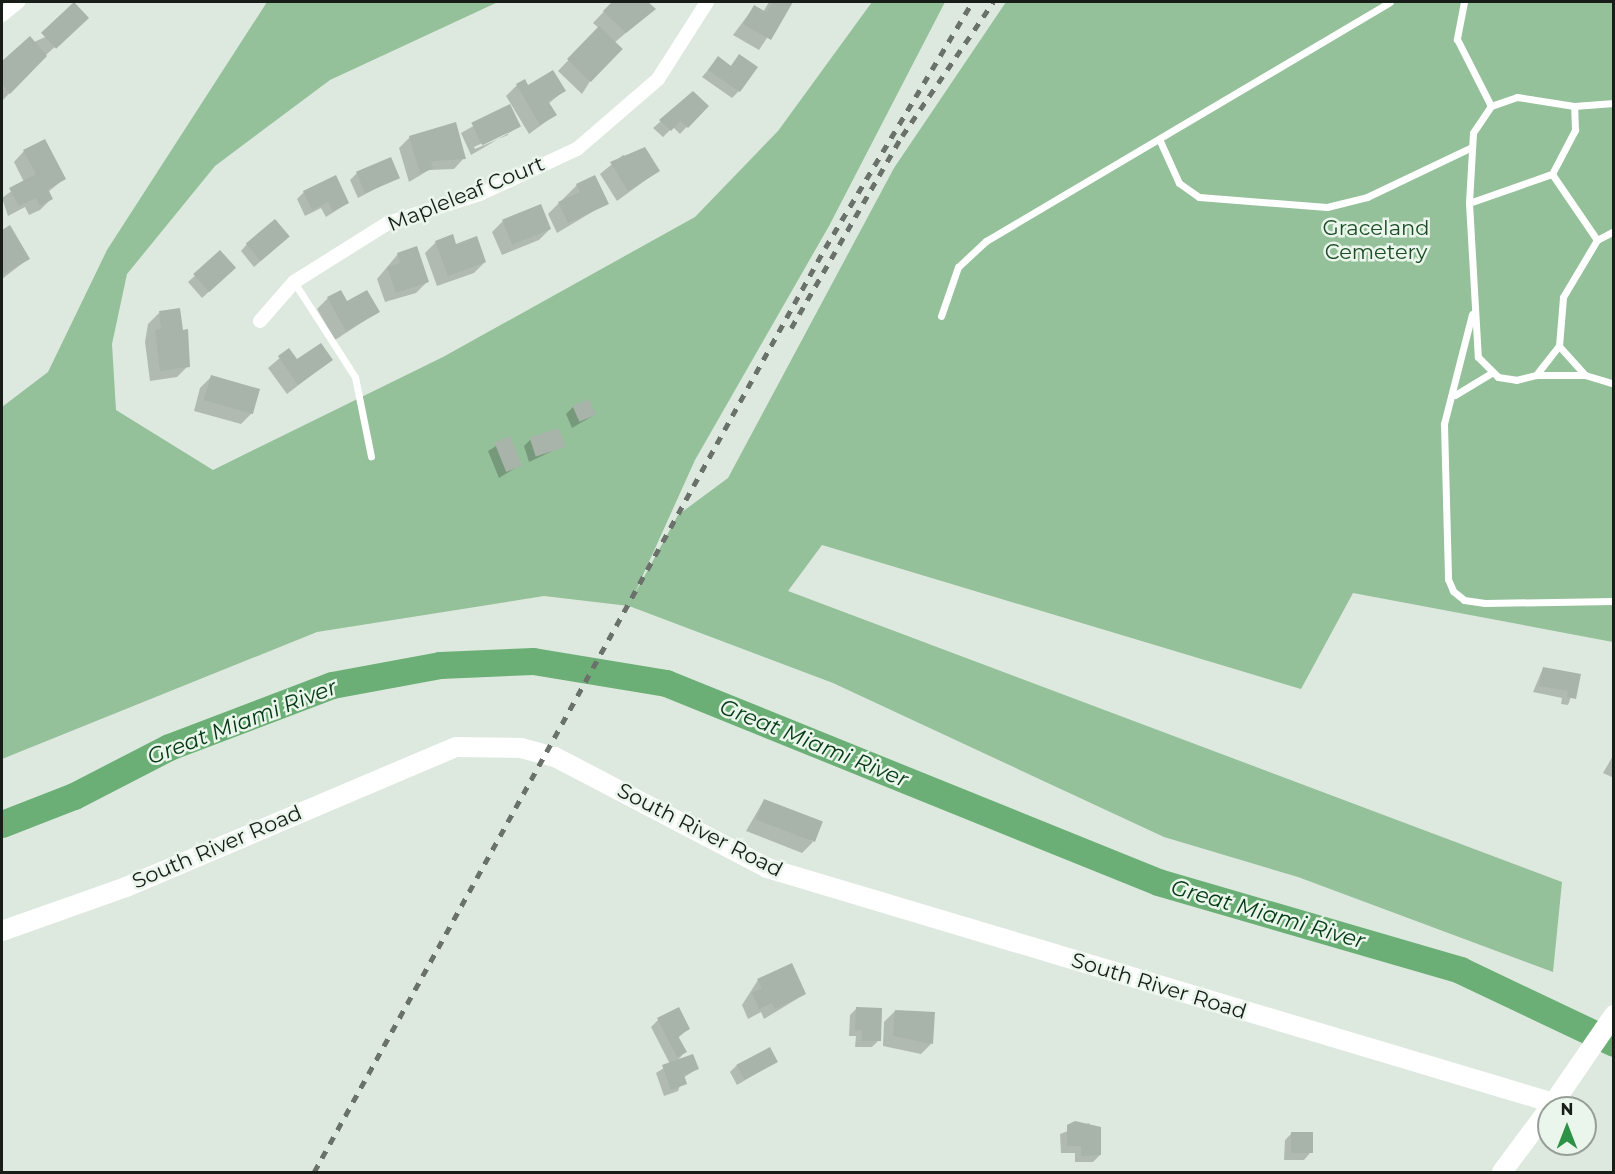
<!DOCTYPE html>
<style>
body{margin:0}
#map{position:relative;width:1615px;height:1174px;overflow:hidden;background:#dde9de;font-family:Montserrat,sans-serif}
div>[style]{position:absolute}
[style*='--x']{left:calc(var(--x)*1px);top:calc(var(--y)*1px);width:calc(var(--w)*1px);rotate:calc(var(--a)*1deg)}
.green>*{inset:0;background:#94c09a}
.shadow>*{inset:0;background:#0003}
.river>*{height:27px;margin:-13.5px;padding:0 13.5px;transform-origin:13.5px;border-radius:13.5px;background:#6baf76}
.building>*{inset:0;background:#a8b3a9;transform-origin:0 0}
.lane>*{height:7px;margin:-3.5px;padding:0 3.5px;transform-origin:3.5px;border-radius:3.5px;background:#fff}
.street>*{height:14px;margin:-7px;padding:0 7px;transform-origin:7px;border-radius:7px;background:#fff}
.secondary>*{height:20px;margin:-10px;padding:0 10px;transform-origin:10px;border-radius:10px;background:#fff}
.rail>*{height:4.5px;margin-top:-2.25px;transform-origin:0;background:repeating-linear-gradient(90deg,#6a716a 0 8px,transparent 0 16px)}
span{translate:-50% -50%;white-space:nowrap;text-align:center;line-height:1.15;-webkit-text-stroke:5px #eaf6eb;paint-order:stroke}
.street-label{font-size:21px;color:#191d19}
.park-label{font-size:21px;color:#1b4c26}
.water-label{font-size:22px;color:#043914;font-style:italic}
.frame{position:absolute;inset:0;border:3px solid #191d19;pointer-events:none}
.north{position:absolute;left:1537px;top:1096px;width:60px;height:60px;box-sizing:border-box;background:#eaf6eb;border:2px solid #969f97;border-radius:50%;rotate:0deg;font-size:16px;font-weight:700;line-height:24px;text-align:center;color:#191d19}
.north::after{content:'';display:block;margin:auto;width:21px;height:27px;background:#2d9146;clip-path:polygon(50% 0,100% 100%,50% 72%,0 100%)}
</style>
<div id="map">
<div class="green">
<div style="clip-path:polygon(267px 2px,498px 2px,330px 80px,215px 166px,127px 274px,112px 344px,116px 410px,213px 470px,443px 357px,695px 217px,778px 131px,872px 2px,945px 2px,829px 226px,695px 460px,634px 595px,678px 515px,728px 478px,894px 168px,1006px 2px,1613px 2px,1613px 642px,1353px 593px,1301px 689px,822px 545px,788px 591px,1562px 882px,1553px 972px,1298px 877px,1164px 837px,833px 683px,629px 606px,544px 596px,317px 632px,2px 759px,2px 407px,48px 372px,107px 250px)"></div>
</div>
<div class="shadow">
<div style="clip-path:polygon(613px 2px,646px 2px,654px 9px,614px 43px,582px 94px,558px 71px,599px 28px,593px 23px)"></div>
<div style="clip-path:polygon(769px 2px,791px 2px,759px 50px,733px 35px,754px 7px,763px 12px)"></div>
<div style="clip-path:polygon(87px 18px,47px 54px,2px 101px,2px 63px,30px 38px,34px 42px)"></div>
<div style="clip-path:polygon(739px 56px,739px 91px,732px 98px,702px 77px,718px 58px,730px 67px)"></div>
<div style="clip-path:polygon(517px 85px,564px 91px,548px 104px,555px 115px,529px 134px,506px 96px)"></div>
<div style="clip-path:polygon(693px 93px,706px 106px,680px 134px,673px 127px,663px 137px,653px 128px)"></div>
<div style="clip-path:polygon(evenodd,509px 106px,519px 127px,471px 155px,461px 133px,509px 106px,508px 131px,508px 135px,475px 149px,474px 147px,508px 131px)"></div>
<div style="clip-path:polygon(410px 137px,464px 158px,454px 169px,429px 170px,409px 182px,399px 148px)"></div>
<div style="clip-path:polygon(24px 151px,64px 179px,48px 192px,51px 199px,40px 210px,29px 215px,25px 207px,8px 216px,2px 198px,24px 182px,14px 162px)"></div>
<div style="clip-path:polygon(623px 155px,658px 171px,617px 201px,600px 174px)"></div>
<div style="clip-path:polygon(357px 173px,398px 177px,358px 198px,350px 180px)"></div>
<div style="clip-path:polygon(577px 185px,607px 203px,557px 233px,548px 214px)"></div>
<div style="clip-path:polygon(304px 192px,348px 203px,326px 217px,321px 208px,305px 216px,297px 199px)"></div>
<div style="clip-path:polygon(503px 221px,550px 229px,539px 240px,502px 255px,492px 232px)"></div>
<div style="clip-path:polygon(9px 227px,28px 259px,2px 279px,2px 232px)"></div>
<div style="clip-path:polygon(288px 237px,254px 267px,241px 251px,247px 244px)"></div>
<div style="clip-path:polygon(436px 242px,456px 246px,485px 262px,474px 273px,437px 286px,425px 253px)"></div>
<div style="clip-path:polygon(220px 253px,227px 275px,202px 298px,188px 282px)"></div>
<div style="clip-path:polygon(398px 254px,427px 282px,416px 293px,385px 302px,377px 279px)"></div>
<div style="clip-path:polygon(328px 298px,378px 312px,335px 340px,317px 309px)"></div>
<div style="clip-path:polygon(159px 313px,188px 366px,177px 377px,150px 381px,145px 342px,148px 324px)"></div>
<div style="clip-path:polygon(289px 350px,297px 362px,331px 360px,287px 394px,268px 368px)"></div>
<div style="clip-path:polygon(211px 377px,252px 413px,241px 424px,194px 411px,200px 388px)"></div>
<div style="clip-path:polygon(573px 407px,594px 415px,572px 428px,566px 414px)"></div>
<div style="clip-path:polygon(509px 438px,520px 465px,499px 478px,488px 451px)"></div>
<div style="clip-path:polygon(531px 439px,563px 446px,529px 462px,524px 446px)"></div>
<div style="clip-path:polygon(1543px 668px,1579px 675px,1568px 705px,1561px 704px,1562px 698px,1533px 692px)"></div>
<div style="clip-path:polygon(1614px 754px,1614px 778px,1603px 773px)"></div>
<div style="clip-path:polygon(764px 800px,813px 842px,802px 853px,746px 831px)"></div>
<div style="clip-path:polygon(758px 980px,805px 994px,764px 1019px,761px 1012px,748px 1019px,742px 1005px)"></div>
<div style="clip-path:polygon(857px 1008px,879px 1040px,872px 1047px,855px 1047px,856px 1036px,849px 1036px,850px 1015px)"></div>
<div style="clip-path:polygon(895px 1011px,931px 1044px,921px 1054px,883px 1046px,884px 1022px)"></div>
<div style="clip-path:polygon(658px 1020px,688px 1029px,678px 1038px,685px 1052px,676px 1062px,697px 1069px,683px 1078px,678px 1091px,664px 1096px,656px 1073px,670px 1064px,651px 1027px)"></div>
<div style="clip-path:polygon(776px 1062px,737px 1085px,730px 1072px,737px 1065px)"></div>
<div style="clip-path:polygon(1089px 1123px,1100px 1155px,1093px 1162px,1075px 1162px,1075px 1153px,1061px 1153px,1060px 1134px)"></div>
<div style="clip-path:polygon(1292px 1133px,1310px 1153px,1304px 1160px,1284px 1160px,1285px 1140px)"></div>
</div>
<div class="river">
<div style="--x:2;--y:824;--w:77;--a:-21.3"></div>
<div style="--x:74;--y:796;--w:107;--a:-27.3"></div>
<div style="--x:169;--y:747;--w:174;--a:-20.8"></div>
<div style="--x:332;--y:685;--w:110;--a:-10.5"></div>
<div style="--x:440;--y:665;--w:93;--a:-2.5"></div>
<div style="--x:533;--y:661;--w:135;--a:9.4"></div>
<div style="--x:666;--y:683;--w:531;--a:22.02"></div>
<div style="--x:1158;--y:882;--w:315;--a:16.2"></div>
<div style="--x:1460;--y:970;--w:170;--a:25.4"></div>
</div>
<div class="building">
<div style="left:74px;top:2px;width:22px;height:45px;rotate:47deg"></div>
<div style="clip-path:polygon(612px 2px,648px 2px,656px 9px,626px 33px,603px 11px)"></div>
<div style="clip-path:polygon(773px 2px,793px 2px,771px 40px,743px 24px,754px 5px,766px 12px)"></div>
<div style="left:599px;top:26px;width:33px;height:46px;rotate:44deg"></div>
<div style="clip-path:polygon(30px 36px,47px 56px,10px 94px,2px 84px,2px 61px)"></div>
<div style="clip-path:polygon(739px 54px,758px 67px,740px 92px,708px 70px,718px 56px,731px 66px)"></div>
<div style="clip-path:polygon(553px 70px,566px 91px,548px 101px,557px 115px,540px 125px,516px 84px,525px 79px,528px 85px)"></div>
<div style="clip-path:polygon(693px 91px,709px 106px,688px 128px,680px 121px,671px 131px,659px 120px)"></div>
<div style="left:510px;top:104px;width:25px;height:43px;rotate:64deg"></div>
<div style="clip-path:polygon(456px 122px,466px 159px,431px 161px,433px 169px,420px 173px,409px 136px)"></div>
<div style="clip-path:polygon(45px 139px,66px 179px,48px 189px,53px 199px,40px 206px,36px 198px,19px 206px,9px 188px,36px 174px,23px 150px)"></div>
<div style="clip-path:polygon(645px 147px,660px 171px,628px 191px,610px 162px)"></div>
<div style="left:391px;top:157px;width:23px;height:38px;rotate:67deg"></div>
<div style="clip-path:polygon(336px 175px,349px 203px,333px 211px,328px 202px,312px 210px,303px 191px)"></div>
<div style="clip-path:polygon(595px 175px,609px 204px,568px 223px,558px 202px,580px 192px,576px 184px)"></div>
<div style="left:541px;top:204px;width:27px;height:42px;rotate:68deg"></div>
<div style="left:275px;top:219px;width:23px;height:38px;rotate:50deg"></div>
<div style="clip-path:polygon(10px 225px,30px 259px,2px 275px,2px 230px)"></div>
<div style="clip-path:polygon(453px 234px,456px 244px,477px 236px,486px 262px,448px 276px,435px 241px)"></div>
<div style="clip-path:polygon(417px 246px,429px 282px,396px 293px,387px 267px,400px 263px,397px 253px)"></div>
<div style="left:220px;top:250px;width:24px;height:36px;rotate:48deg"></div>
<div style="clip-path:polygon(341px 290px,347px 301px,367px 290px,380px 312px,346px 331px,327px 297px)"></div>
<div style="clip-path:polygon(180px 308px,183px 330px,188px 329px,190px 367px,160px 371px,155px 330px,161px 329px,159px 311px)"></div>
<div style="clip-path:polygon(321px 343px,333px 360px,298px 385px,278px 356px,289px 348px,297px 359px)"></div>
<div style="left:211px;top:375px;width:51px;height:26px;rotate:16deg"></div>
<div style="left:589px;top:399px;width:17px;height:18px;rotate:66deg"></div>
<div style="left:559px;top:428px;width:20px;height:31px;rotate:72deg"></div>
<div style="left:510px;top:436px;width:32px;height:17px;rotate:68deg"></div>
<div style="clip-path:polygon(1543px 667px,1581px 674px,1576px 699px,1567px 697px,1568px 691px,1539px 686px)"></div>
<div style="left:764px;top:799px;width:63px;height:22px;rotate:21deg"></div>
<div style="clip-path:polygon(792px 963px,806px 994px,775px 1009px,772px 1003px,759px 1009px,752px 993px,762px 988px,757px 979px)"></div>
<div style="clip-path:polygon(679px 1007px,690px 1029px,678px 1036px,687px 1052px,677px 1057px,657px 1018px)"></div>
<div style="clip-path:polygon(856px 1007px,882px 1008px,881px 1041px,862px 1041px,862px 1030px,855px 1030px)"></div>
<div style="clip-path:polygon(895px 1010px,935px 1012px,933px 1044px,893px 1036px)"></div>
<div style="left:770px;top:1047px;width:17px;height:38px;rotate:62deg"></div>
<div style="clip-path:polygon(693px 1054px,699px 1069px,684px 1075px,687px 1084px,671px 1090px,662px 1065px)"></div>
<div style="clip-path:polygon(1075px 1121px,1101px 1127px,1101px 1155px,1081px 1156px,1081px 1146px,1067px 1146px,1067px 1125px)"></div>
<div style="left:1291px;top:1132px;width:22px;height:21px"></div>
</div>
<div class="lane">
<div style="--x:1464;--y:2;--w:38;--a:101"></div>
<div style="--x:1457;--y:39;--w:75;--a:63.1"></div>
<div style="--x:1574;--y:106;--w:40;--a:-4.3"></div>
<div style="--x:1160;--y:141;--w:46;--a:65.7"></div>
<div style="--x:1179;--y:183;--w:24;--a:35"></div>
<div style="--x:1199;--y:197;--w:128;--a:4.5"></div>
<div style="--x:1327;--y:207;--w:41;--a:-14"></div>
<div style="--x:1367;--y:197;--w:116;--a:-25.5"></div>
<div style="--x:1552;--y:174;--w:80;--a:55.7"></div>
<div style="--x:1469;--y:203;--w:88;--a:-19.3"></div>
<div style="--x:1552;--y:174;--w:50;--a:-62.4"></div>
<div style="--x:1575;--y:130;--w:24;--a:-92"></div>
<div style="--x:1574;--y:106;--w:58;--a:-171"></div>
<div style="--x:1517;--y:97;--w:28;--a:161"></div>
<div style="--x:1491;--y:106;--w:32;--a:124"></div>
<div style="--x:1473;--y:133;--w:70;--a:93.3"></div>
<div style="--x:1469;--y:203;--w:154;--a:86.7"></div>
<div style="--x:1478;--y:357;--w:28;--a:45"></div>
<div style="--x:1498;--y:377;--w:18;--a:9"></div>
<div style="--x:1516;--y:380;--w:21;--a:-14"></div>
<div style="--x:1536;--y:375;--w:37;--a:-52"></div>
<div style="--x:1559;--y:346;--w:49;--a:-85.3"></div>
<div style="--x:1563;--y:297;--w:66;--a:-59.2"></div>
<div style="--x:1597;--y:240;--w:19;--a:-28"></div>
<div style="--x:294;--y:282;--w:113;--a:57.3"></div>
<div style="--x:355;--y:377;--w:81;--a:78.6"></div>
<div style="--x:1472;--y:314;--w:114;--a:104.3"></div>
<div style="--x:1444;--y:424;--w:155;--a:88.5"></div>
<div style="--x:1448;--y:579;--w:13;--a:67"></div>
<div style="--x:1453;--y:591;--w:14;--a:39"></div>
<div style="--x:1464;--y:600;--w:21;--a:8"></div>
<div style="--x:1485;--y:603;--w:129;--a:-0.9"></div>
<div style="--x:941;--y:316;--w:52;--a:-70.9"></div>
<div style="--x:958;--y:267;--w:38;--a:-43"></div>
<div style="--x:986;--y:241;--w:469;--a:-30.6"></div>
<div style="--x:1559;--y:346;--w:39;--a:48"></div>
<div style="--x:1585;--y:375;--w:30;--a:17"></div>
<div style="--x:1536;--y:375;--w:49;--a:0"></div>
<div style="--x:1455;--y:395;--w:44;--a:-31.2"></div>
</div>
<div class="street">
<div style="--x:2;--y:15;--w:21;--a:-39"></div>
<div style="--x:260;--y:321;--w:52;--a:-48.9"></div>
<div style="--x:294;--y:282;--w:111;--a:-32.1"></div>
<div style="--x:388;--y:223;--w:96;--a:-17.5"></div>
<div style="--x:480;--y:194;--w:107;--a:-24.9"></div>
<div style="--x:577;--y:149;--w:107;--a:-40.8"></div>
<div style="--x:658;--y:79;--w:91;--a:-57.5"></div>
</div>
<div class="secondary">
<div style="--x:2;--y:931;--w:132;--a:-19.5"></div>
<div style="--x:126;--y:887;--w:358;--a:-23"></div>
<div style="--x:456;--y:747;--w:65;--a:0.9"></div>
<div style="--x:521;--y:748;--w:35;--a:15"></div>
<div style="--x:555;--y:757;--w:239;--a:27.6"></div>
<div style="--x:767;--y:868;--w:821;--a:16.63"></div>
<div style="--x:1550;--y:1108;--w:113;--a:-55.5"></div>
<div style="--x:1502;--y:1172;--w:79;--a:-53.3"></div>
</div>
<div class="rail">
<div style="--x:791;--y:328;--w:222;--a:-60"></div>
<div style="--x:902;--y:136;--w:162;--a:-55.8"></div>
<div style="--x:314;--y:1172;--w:1056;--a:-61.06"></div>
<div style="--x:825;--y:248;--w:287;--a:-59.1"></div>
</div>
<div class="street-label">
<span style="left:466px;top:194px;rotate:-22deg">Mapleleaf Court</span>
<span style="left:700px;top:830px;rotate:27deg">South River Road</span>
<span style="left:217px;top:847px;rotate:-23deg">South River Road</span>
<span style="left:1159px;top:986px;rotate:17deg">South River Road</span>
</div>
<div class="park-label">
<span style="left:1376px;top:240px">Graceland<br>Cemetery</span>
</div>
<div class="water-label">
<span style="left:242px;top:722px;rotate:-21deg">Great Miami River</span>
<span style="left:814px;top:743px;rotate:22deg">Great Miami River</span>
<span style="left:1268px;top:914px;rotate:16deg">Great Miami River</span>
</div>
<div class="frame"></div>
<div class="north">N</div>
</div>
